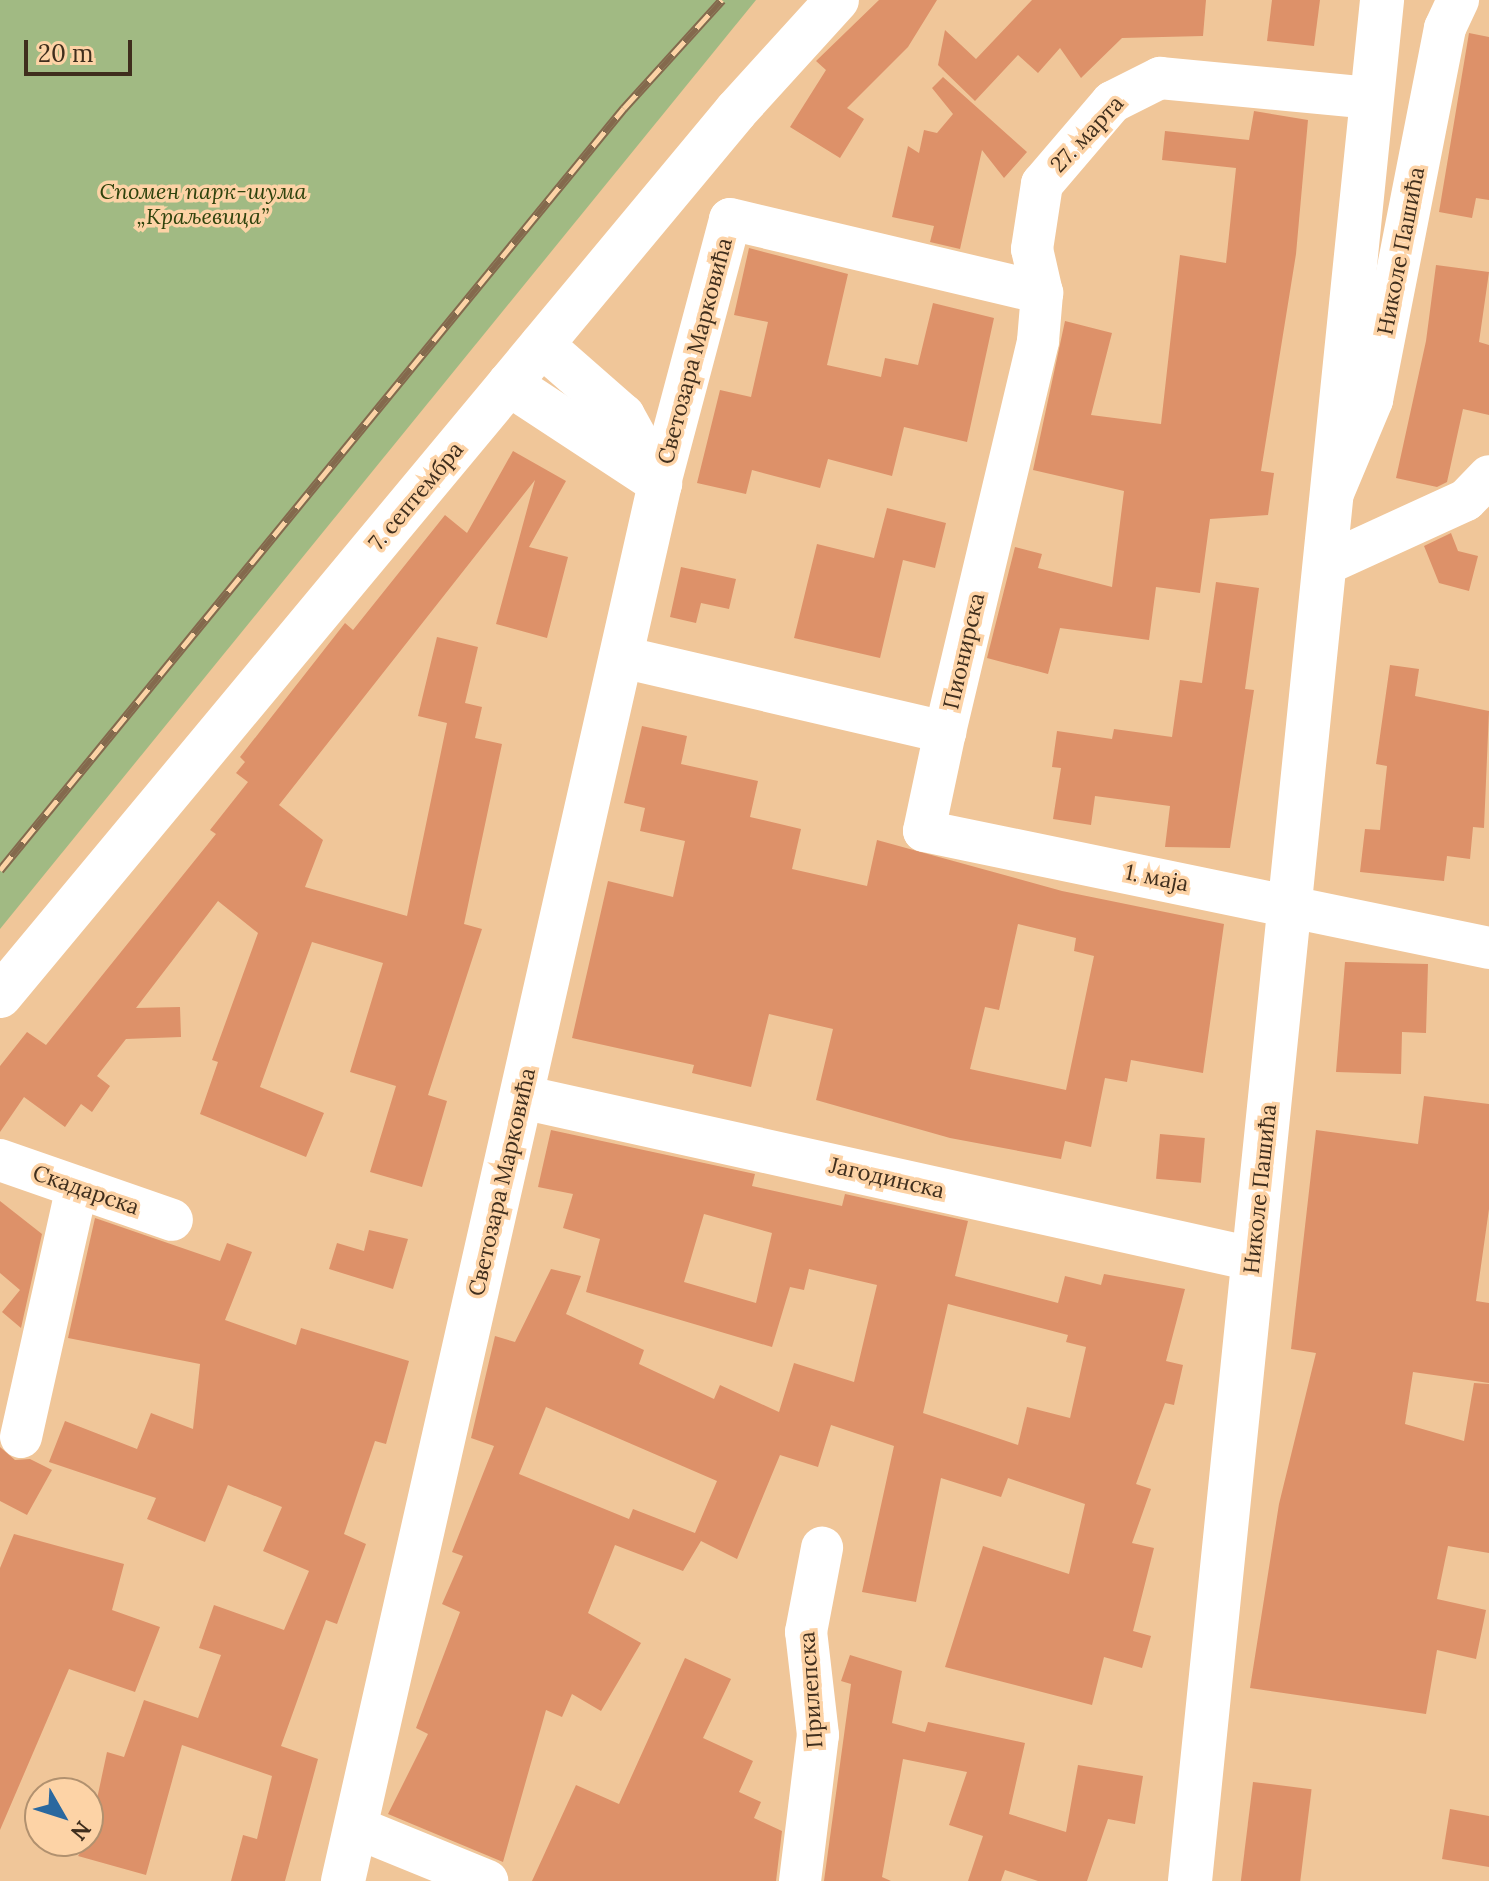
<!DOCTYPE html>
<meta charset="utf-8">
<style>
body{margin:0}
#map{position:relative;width:1489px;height:1881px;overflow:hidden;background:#f0c699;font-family:Lora,serif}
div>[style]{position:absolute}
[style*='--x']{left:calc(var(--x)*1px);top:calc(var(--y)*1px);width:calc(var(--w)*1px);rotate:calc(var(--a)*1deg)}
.green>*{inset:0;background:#a1ba83}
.building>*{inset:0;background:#dd9169;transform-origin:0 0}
.street>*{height:42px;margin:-21px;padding:0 21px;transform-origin:21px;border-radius:21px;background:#fff}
.secondary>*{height:44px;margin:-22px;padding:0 22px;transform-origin:22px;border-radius:22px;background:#fff}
.primary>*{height:44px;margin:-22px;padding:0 22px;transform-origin:22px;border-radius:22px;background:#fff}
.rail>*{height:9px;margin-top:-4.5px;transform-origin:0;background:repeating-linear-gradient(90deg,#fdd3a6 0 18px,#84694d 0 36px);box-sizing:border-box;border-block:2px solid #84694d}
span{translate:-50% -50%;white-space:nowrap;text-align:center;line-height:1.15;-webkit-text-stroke:7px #fdd3a6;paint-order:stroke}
.street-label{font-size:22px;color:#3f2e1d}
.park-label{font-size:22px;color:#2f430d;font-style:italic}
.north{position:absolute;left:24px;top:1777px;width:80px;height:80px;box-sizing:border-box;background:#fdd3a6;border:2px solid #b1916f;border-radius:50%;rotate:129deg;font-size:22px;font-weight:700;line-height:32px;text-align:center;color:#3f2e1d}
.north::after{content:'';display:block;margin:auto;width:28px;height:36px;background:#2a689f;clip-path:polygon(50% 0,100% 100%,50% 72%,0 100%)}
.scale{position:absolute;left:24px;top:40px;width:108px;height:36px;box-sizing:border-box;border:4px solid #3f2e1d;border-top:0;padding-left:10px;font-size:24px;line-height:28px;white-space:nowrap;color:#3f2e1d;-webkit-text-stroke:6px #fdd3a6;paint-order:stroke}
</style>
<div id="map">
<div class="green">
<div style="clip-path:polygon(0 0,756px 0,0 929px)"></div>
</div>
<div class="building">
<div style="clip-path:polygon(879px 0,937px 0,908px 47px,847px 108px,864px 119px,840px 158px,790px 127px,826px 70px,816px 61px)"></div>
<div style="clip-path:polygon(1032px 0,1206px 0,1203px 36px,1122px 38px,1081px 78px,1060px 48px,1038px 73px,1018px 55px,975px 101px,938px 65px,945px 30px,976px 59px)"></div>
<div style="clip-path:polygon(1272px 0,1320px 0,1314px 46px,1267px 41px)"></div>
<div style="clip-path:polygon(1469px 33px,1489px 37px,1489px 200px,1476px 198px,1472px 218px,1439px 212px)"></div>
<div style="clip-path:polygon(943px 77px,1027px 152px,1004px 178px,982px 150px,960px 249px,930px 242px,934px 226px,892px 217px,908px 146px,919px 153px,924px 130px,937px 133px,953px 114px,932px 88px)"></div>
<div style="clip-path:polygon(1254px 111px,1308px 120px,1296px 254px,1261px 471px,1274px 473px,1268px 515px,1210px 519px,1200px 593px,1156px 587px,1149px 640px,1060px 628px,1048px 674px,987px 658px,1015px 547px,1042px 554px,1038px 568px,1112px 587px,1124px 491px,1033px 470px,1065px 321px,1112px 333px,1091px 415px,1161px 424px,1180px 255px,1226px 263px,1236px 168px,1162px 160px,1165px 131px,1249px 140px)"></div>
<div style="clip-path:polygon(749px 248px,848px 274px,827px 365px,881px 377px,885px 358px,918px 365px,933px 303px,994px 318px,967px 442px,904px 427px,892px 476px,828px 459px,820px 488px,752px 470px,746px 494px,697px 483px,720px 390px,751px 397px,768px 322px,734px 315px)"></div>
<div style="clip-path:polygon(1436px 265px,1489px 272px,1479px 342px,1489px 345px,1489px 415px,1463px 409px,1447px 482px,1437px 487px,1396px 478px,1426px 341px)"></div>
<div style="clip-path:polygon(513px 451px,566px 481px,529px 547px,568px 557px,547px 638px,496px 624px,535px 480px,279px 805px,323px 840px,305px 887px,407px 916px,447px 723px,418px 716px,437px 637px,478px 647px,465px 703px,482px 707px,475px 738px,502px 744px,464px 924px,482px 929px,428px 1095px,447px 1101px,422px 1187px,370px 1172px,396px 1086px,350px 1072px,383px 963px,312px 942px,260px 1087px,324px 1113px,306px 1157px,200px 1114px,218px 1062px,212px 1060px,258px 933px,218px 901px,136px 1008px,180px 1007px,181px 1037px,126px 1039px,97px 1076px,110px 1086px,92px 1112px,81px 1104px,65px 1127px,24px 1097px,0 1132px,0 1066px,27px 1032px,46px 1045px,216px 834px,210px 830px,248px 782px,236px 773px,245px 762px,240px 757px,345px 623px,353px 630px,445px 515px,467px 533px)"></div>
<div style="clip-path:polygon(887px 508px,946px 523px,935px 568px,903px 560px,880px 658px,794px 638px,817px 544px,874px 558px)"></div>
<div style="clip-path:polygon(1451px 533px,1458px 551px,1478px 556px,1469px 591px,1439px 583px,1424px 546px)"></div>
<div style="clip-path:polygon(681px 567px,736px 579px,729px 609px,701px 603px,696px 623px,670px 617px)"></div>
<div style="clip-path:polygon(1216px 582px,1259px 588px,1245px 689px,1254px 690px,1230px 848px,1165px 847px,1170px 806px,1095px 796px,1091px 825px,1053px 819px,1061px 768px,1052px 767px,1057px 731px,1112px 739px,1114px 729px,1172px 737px,1180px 680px,1202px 683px)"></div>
<div style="clip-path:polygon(1390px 665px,1419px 669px,1415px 696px,1489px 711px,1484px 828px,1473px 827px,1470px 859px,1447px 856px,1444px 881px,1360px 872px,1365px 829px,1380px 830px,1387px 766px,1376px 764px)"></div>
<div style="clip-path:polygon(evenodd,642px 726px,687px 736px,681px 764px,758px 781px,750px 817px,801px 829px,792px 869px,867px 886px,877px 840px,1062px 891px,1224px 924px,1203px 1073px,1131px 1060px,1127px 1082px,1105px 1078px,1091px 1147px,1065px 1141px,1061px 1159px,950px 1138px,816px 1100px,833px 1029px,769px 1014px,751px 1087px,692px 1073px,694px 1065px,572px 1038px,608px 881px,673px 897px,685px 841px,640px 831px,645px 808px,624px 803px,642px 726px,1018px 924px,1076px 938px,1074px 951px,1094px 956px,1066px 1090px,970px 1069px,985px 1007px,999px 1010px,1018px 924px)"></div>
<div style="clip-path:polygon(1345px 962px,1428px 964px,1426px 1033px,1402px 1032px,1401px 1074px,1336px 1072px)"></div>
<div style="clip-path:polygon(1424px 1096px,1489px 1104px,1489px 1209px,1476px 1301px,1489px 1303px,1489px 1383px,1413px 1372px,1405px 1424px,1464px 1441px,1474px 1383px,1489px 1384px,1489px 1553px,1448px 1546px,1437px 1599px,1486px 1610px,1476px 1659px,1437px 1650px,1426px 1714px,1250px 1688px,1279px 1504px,1316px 1353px,1291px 1349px,1316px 1130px,1418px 1144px)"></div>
<div style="clip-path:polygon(evenodd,551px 1130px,755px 1174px,752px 1186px,842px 1206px,845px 1194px,968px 1221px,955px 1276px,1058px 1303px,1065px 1276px,1101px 1285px,1104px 1274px,1185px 1289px,1166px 1361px,1183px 1365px,1174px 1405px,1165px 1403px,1136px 1484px,1151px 1489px,1132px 1543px,1154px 1548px,1133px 1631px,1151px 1636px,1142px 1668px,1104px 1657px,1092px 1705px,945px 1667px,983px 1546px,1069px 1574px,1085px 1504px,1008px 1478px,1001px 1497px,941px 1478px,916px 1602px,862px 1592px,894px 1446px,831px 1425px,818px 1467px,780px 1455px,737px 1559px,701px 1541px,683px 1571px,615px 1545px,588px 1613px,641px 1643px,601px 1711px,572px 1694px,562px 1717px,546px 1710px,503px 1862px,388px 1814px,428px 1734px,416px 1728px,460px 1612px,442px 1604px,463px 1556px,452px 1552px,494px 1446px,471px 1438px,495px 1336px,515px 1342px,551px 1269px,581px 1276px,566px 1314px,644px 1350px,639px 1364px,714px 1399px,720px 1385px,779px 1412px,794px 1363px,854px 1382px,877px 1285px,809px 1269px,804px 1290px,790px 1287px,772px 1347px,586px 1292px,600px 1239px,563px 1228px,573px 1194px,538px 1187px,551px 1130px,704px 1214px,772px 1233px,756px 1303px,684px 1282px,704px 1214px,551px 1130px,948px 1304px,1068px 1335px,1066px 1342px,1086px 1347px,1070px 1418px,1027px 1407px,1018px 1445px,923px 1413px,948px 1304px,551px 1130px,546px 1407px,717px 1481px,695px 1533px,633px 1509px,629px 1519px,519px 1474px,546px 1407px)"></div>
<div style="left:1160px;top:1134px;width:45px;height:45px;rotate:5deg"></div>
<div style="clip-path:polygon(0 1201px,42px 1234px,21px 1328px,2px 1312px,20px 1290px,0 1273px)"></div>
<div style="clip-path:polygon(95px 1218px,220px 1261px,227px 1243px,252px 1252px,225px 1320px,296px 1345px,301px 1328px,409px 1361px,386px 1444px,375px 1441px,344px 1534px,366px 1544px,337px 1624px,326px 1620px,281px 1746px,318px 1759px,285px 1881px,231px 1881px,243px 1835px,257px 1839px,272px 1776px,182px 1745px,146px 1875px,78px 1856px,88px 1841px,107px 1752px,124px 1757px,144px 1700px,198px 1718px,221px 1655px,199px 1648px,214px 1605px,284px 1630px,309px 1571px,263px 1551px,282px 1507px,228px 1485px,205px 1542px,147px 1519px,156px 1498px,49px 1462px,65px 1421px,137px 1449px,151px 1413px,193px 1429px,200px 1364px,68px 1338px)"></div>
<div style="clip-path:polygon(369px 1230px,408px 1239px,393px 1289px,329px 1269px,337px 1243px,364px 1251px)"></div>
<div style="clip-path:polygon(0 1447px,15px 1460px,30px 1459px,52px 1470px,27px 1515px,0 1501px)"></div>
<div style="clip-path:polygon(14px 1534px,124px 1564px,112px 1610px,160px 1627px,135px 1692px,69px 1669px,0 1830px,0 1568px)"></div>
<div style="clip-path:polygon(850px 1655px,902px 1671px,892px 1723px,925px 1732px,928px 1722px,1025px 1743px,1009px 1814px,1066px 1832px,1078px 1765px,1143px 1776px,1135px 1824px,1108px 1819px,1087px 1881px,1038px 1881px,1005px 1870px,1001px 1881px,968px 1881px,983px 1836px,949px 1825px,967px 1772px,903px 1759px,882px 1877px,891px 1881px,824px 1881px,851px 1684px,841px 1681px)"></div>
<div style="clip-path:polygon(685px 1658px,731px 1679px,703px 1738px,753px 1761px,739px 1792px,761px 1802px,754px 1818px,782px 1831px,776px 1881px,532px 1881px,576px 1785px,619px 1804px)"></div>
<div style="left:1253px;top:1782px;width:59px;height:100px;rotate:7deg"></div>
<div style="clip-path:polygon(1450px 1809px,1489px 1816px,1489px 1867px,1442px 1859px)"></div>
</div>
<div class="street">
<div style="--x:660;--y:483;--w:273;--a:-75.1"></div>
<div style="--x:730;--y:219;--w:321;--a:13.3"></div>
<div style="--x:1333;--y:493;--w:101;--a:-67.2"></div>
<div style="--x:1372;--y:400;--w:379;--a:-78.9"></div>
<div style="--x:1445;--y:28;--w:31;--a:-65"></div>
<div style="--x:1324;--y:565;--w:156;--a:-24.6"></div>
<div style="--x:1466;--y:500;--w:33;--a:-46"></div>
<div style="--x:622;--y:657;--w:332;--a:13.1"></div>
<div style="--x:945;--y:732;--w:402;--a:-76.6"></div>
<div style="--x:1038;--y:341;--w:48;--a:-85.2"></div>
<div style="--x:1042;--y:293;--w:45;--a:-102.8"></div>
<div style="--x:1032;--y:249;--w:66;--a:-81.3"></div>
<div style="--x:1042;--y:184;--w:108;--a:-49.5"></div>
<div style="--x:1112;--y:102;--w:54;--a:-26.6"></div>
<div style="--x:1160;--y:78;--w:213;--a:5.4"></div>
<div style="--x:945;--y:732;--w:101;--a:102"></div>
<div style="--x:924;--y:831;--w:577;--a:11.7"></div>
<div style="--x:0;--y:1160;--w:182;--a:19.2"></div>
<div style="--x:21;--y:1437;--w:256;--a:-77.4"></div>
<div style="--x:355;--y:1827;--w:143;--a:22.2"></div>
<div style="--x:800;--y:1881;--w:147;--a:-83"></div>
<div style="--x:818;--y:1735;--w:104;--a:-96.6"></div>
<div style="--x:806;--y:1632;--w:86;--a:-79.2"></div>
</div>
<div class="secondary">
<div style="--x:509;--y:384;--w:181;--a:33.3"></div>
<div style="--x:522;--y:1097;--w:749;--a:12.5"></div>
<div style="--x:343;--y:1881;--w:1433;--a:-77.22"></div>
<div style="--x:660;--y:483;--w:77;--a:-118.9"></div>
<div style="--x:623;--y:416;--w:108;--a:-138.8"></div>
<div style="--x:1190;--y:1881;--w:1891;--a:-84.17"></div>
</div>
<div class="primary">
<div style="--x:0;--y:996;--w:1151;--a:-50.25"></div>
<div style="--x:736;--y:111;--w:150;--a:-47.7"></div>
</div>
<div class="rail">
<div style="--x:0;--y:870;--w:985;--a:-50.69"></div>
<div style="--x:624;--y:108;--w:146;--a:-47.8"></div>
</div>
<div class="street-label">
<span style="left:1087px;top:134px;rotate:-47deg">27. марта</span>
<span style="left:1401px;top:251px;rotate:-79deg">Николе Пашића</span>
<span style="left:695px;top:351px;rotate:-75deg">Светозара Марковића</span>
<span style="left:416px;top:496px;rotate:-50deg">7. септембра</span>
<span style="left:964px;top:651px;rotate:-77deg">Пионирска</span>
<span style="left:1157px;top:878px;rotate:11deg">1. маја</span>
<span style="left:887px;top:1178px;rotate:13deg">Јагодинска</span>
<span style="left:502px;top:1182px;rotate:-77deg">Светозара Марковића</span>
<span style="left:1260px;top:1189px;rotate:-84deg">Николе Пашића</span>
<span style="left:86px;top:1190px;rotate:19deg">Скадарска</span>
<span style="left:811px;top:1690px;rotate:-94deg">Прилепска</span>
</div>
<div class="park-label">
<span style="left:203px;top:204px">Спомен парк-шума<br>„Краљевица”</span>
</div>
<div class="north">N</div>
<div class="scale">20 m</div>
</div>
